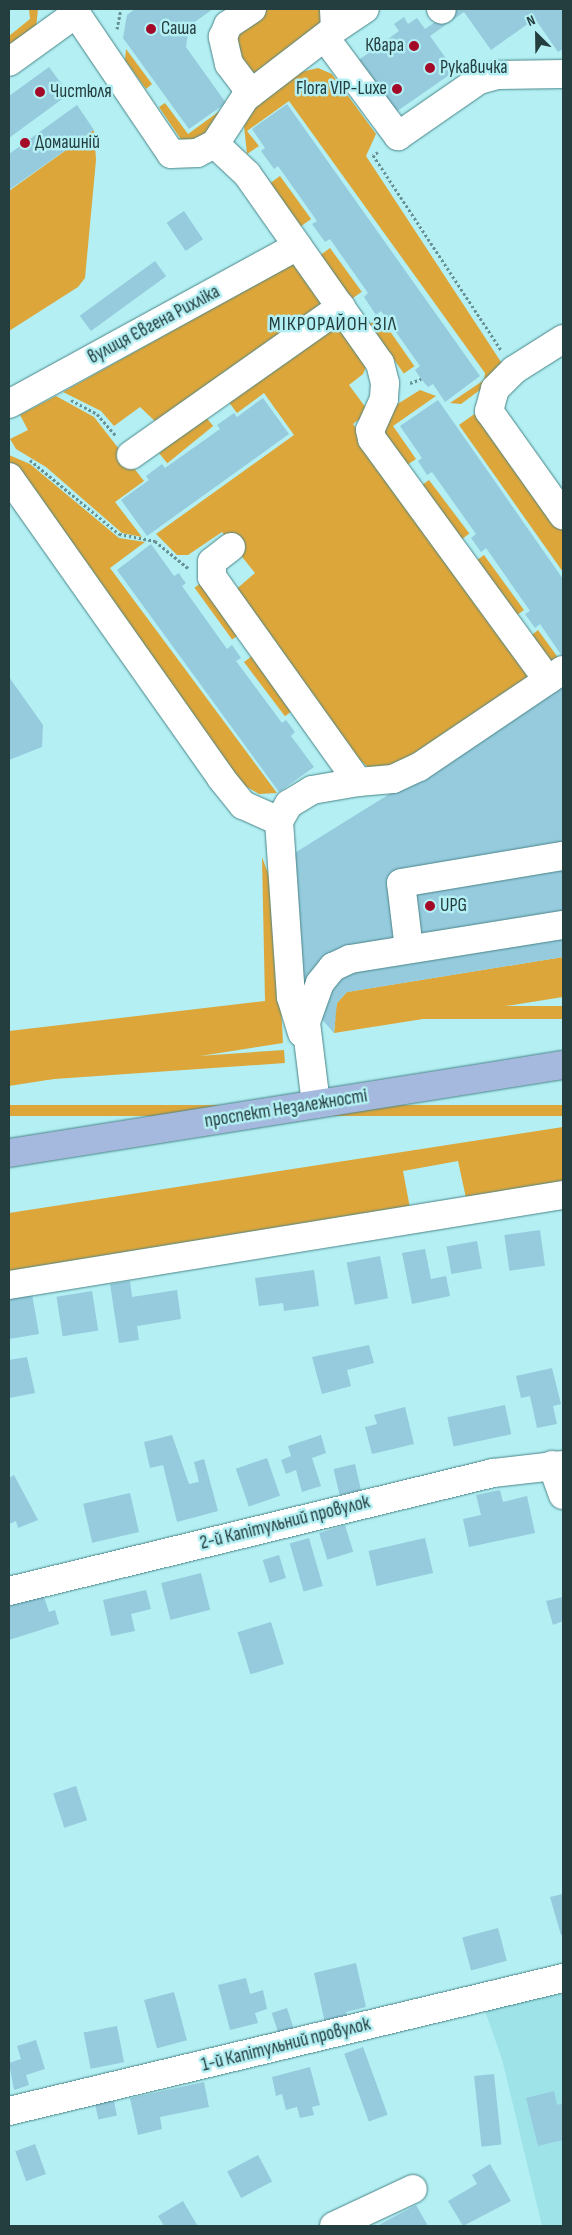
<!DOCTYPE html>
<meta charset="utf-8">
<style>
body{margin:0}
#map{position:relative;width:572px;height:2235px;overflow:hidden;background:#b3eff3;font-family:"Sofia Sans Condensed",sans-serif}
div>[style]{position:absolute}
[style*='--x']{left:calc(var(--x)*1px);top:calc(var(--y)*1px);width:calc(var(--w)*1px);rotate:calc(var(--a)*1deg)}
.built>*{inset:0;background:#9ee3e8}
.green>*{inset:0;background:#dca63b;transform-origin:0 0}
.building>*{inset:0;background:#95cbdd;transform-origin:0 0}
.path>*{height:3px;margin-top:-1.5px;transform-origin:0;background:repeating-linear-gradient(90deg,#689194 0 2.5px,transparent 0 5px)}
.roads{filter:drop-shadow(0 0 1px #4a8588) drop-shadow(0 0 1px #4a8588)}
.minor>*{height:28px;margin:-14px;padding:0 14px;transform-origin:14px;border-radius:14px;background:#fff}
.major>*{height:28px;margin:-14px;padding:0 14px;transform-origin:14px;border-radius:14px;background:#a4b9dd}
.dots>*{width:14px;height:14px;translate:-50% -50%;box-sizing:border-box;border:2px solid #b3eff3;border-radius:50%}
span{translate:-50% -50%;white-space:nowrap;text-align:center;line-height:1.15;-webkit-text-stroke:5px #b3eff3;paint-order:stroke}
.poi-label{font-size:19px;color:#243d3e}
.left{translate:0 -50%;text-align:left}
.right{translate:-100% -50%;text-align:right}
.street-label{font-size:19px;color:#243d3e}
.neighbourhood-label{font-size:20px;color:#243d3e;letter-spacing:1px}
.frame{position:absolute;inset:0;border:10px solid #243d3e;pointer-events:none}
.north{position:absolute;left:512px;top:10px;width:50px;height:50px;-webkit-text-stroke:4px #b3eff3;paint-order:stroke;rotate:337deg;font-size:14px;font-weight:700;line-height:20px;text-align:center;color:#243d3e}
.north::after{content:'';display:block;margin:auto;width:18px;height:22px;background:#243d3e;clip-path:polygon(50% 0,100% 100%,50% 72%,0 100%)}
</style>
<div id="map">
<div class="built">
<div style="clip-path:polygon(563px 1994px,563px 2226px,542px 2226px,502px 2059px,484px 2008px,529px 1997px)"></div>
</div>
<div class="green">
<div style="clip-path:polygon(29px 9px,38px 9px,36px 28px,9px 49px,9px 36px,30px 19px)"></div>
<div style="clip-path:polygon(264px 9px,323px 9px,321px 25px,257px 76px,244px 71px,235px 35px)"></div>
<div style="clip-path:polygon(126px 49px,152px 84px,146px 89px,125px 60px)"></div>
<div style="clip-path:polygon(318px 68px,332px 74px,376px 134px,366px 156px,503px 365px,503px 373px,461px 404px,450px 403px,484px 380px,485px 373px,289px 101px,247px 131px,259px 146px,247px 154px,244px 126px,257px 103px,301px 72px)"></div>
<div style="clip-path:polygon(236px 99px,210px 133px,195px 140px,182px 141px,159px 107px,165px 103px,188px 134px)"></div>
<div style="clip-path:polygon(94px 130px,96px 160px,85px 278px,78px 287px,9px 331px,9px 191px)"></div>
<div style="left:280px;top:176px;width:53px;height:14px;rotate:54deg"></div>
<div style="left:330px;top:248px;width:54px;height:13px;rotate:54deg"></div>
<div style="clip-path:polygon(294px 263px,327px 298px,321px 309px,157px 423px,140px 407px,114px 426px,101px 411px,63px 392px)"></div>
<div style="left:380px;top:317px;width:60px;height:13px;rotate:55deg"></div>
<div style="clip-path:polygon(334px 325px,342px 325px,368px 362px,363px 374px,349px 385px,369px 412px,353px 424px,536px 673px,400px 765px,369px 768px,354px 755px,233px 592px,255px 573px,222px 532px,188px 555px,177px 555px,156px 534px,294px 435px,264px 393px,237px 413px,228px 401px)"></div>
<div style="clip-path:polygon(420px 390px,436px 396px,393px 426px,416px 459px,407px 465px,380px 426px,396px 405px)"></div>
<div style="clip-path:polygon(56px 396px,94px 417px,144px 481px,115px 502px,142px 537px,122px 533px,46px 467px,16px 449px,10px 439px,28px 430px,20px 415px)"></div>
<div style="clip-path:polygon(480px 410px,563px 528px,563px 572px,459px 425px)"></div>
<div style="left:205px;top:416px;width:13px;height:59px;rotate:51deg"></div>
<div style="clip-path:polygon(9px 455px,30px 464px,119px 538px,145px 542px,110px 568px,277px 793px,259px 794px,235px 780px,9px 466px)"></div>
<div style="left:429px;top:480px;width:67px;height:11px;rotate:53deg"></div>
<div style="left:484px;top:555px;width:68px;height:12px;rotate:54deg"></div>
<div style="left:201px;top:583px;width:64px;height:8px;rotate:54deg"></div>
<div style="clip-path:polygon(538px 630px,559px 659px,550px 665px,528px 638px)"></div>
<div style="left:256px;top:653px;width:68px;height:15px;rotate:53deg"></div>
<div style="clip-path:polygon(262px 857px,275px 892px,283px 1043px,9px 1086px,9px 1031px,265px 1001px)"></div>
<div style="clip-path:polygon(563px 957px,563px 997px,334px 1033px,337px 1003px,347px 992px)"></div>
<div style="left:563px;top:1006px;width:13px;height:233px;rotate:90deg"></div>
<div style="left:284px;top:1050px;width:13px;height:278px;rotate:86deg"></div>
<div style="left:563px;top:1105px;width:11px;height:561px;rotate:90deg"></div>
<div style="clip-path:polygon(563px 1127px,563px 1182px,466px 1198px,458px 1161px,403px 1171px,410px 1208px,9px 1274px,9px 1213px)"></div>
</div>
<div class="building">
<div style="clip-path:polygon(135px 9px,213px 9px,189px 26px,186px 47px,226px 103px,189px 129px,123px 38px,127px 15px)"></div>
<div style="clip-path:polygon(454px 9px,563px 9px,563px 49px,558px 52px,531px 13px,525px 17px,529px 23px,491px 50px,464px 12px,430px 36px,455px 71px,393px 114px,356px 62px,399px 31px,394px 24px,404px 17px,408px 24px,417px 18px,425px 29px)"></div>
<div style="clip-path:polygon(49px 67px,69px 94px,9px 138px,9px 96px)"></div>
<div style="clip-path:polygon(287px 104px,480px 376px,445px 402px,433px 384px,428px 387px,421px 379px,415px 370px,420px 366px,381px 311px,376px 315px,364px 297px,368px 293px,330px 239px,325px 242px,312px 224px,317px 221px,278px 166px,274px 169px,261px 151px,265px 148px,252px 129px)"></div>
<div style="clip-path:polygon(77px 105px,94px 130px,9px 190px,9px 154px)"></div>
<div style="left:184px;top:211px;width:34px;height:21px;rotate:56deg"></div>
<div style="left:155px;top:261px;width:19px;height:93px;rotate:54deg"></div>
<div style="clip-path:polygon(263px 398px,289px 434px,147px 536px,121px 500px,149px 480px,146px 476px,162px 464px,165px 468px,220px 429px,217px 425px,234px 413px,237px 417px)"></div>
<div style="clip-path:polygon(438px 400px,563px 579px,562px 656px,540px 624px,535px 628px,525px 614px,530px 611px,486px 548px,481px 552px,471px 538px,476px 534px,432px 472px,427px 475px,418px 461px,422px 458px,400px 426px)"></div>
<div style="clip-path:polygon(151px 544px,174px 576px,179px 573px,182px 578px,186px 583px,182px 586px,227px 649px,232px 645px,241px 658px,236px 661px,282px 723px,286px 720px,295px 732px,291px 736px,314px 767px,279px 792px,117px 570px)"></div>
<div style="clip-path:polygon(9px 677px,43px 725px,42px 747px,9px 760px)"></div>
<div style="clip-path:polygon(563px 686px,563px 957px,347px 992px,337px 1003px,334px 1033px,303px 998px,293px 854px)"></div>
<div style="left:540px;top:1230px;width:36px;height:36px;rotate:82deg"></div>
<div style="left:477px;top:1241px;width:28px;height:31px;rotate:80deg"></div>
<div style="clip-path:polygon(425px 1249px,431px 1279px,446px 1276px,450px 1296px,412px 1304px,402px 1253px)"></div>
<div style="left:380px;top:1256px;width:43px;height:34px;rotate:79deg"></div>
<div style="clip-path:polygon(314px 1270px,319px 1306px,284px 1311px,283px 1303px,259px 1306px,255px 1278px)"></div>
<div style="clip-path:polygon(130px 1281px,132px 1297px,177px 1290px,181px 1319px,137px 1326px,139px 1340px,119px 1343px,110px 1284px)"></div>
<div style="left:92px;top:1291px;width:40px;height:36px;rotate:81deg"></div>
<div style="clip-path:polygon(32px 1294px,39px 1334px,9px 1339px,9px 1298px)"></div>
<div style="clip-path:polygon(369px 1345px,374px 1363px,347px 1370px,351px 1386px,322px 1394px,312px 1357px)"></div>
<div style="clip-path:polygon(27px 1357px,35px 1393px,9px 1398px,9px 1360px)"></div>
<div style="clip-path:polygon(552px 1368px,561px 1404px,553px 1406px,557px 1424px,537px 1428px,530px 1396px,521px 1398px,516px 1376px)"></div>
<div style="left:505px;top:1405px;width:30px;height:59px;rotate:78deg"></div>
<div style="clip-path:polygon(405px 1407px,414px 1444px,372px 1454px,365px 1427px,377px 1424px,374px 1415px)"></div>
<div style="clip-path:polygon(172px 1435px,189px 1484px,199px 1482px,194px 1462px,204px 1459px,218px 1511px,177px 1522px,163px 1465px,150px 1468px,144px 1442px)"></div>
<div style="clip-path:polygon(321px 1435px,326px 1453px,312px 1458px,321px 1486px,302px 1492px,296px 1470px,286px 1474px,281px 1460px,291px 1456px,288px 1446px)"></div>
<div style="left:267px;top:1458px;width:40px;height:33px;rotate:71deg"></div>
<div style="left:355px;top:1464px;width:27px;height:22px;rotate:77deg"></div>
<div style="clip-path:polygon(14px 1475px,38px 1520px,18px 1528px,16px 1521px,9px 1524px,9px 1478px)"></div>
<div style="clip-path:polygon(500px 1490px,503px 1502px,527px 1496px,535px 1533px,469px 1547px,463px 1519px,481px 1515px,476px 1495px)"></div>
<div style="left:130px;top:1493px;width:40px;height:48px;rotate:77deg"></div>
<div style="left:345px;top:1525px;width:28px;height:27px;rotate:73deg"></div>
<div style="left:309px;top:1538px;width:50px;height:20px;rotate:74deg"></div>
<div style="left:425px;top:1538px;width:36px;height:58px;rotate:77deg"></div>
<div style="left:279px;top:1555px;width:24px;height:17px;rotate:73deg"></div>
<div style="left:201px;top:1573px;width:38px;height:41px;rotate:76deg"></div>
<div style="clip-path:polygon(146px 1590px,151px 1609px,131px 1614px,135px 1631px,111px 1636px,103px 1600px)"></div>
<div style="clip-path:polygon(44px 1597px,49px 1612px,55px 1610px,59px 1624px,9px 1640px,9px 1606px)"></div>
<div style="clip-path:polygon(563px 1597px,563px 1621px,553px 1625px,546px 1601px)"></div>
<div style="left:271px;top:1622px;width:44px;height:35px;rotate:73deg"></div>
<div style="left:76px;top:1786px;width:36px;height:24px;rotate:72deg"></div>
<div style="clip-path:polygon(563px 1894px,563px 1935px,561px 1935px,550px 1897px)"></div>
<div style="left:498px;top:1928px;width:34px;height:37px;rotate:75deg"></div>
<div style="clip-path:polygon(356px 1963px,366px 2007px,346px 2012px,348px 2018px,325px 2023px,314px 1973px)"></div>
<div style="clip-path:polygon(246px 1978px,250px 1994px,263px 1990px,267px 2009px,255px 2013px,258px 2023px,230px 2030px,218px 1985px)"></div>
<div style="left:174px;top:1992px;width:50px;height:31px;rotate:75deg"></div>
<div style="left:287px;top:2008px;width:23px;height:16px;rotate:72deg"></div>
<div style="left:117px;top:2026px;width:37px;height:34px;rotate:79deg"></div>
<div style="clip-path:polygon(36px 2040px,45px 2069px,26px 2075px,29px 2085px,14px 2090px,9px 2063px,21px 2059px,17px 2046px)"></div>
<div style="left:363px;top:2047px;width:72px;height:20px;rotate:70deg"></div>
<div style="clip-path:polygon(310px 2067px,320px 2105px,312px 2107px,314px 2115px,300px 2118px,297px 2107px,286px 2110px,282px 2094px,276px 2096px,272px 2077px)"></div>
<div style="left:494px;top:2074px;width:71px;height:20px;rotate:84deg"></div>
<div style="clip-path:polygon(204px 2082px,209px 2107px,160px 2117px,162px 2129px,138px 2135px,130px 2098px)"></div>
<div style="clip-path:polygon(554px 2091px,557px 2105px,563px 2103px,563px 2140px,538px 2146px,526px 2098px)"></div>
<div style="left:113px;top:2097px;width:19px;height:19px;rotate:78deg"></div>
<div style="left:35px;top:2144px;width:32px;height:21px;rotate:70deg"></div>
<div style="left:258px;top:2155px;width:30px;height:35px;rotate:62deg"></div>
<div style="clip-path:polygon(490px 2164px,511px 2201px,463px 2226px,448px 2201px,477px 2184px,472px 2175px)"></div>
<div style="clip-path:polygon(183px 2201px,197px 2225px,164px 2226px,158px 2216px)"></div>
<div style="clip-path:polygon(416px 2205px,428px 2226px,377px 2226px)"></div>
</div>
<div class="path">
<div style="--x:117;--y:29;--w:20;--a:-79"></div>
<div style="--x:378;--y:152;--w:6;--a:149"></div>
<div style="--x:373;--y:155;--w:233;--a:56.7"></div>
<div style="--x:410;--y:383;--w:12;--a:-20"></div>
<div style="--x:71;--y:400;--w:30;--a:28"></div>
<div style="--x:97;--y:414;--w:29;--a:49"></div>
<div style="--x:30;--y:460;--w:116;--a:39.7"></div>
<div style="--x:119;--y:534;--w:37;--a:11"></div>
<div style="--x:155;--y:541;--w:43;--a:39.3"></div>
</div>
<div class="roads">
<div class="minor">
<div style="--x:73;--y:9;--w:175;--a:55.9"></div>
<div style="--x:171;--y:154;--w:26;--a:-2"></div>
<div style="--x:197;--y:153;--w:20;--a:-27"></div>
<div style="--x:215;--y:144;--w:44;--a:43.2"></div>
<div style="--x:247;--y:174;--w:231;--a:54.9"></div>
<div style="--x:380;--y:363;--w:21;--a:76"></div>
<div style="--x:385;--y:383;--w:16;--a:94"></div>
<div style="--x:384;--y:399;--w:34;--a:114"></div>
<div style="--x:370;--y:430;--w:9;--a:77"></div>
<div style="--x:372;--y:439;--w:298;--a:53.9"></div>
<div style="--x:548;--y:680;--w:18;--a:-34"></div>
<div style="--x:441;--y:9;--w:1;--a:45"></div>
<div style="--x:335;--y:29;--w:36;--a:-34"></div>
<div style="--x:326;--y:39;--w:121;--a:53.4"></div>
<div style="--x:398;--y:136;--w:98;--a:-34.7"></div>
<div style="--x:479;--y:80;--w:20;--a:-15"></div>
<div style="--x:498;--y:75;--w:65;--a:-0.9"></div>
<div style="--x:9;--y:62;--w:80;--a:-35.9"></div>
<div style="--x:251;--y:93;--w:36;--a:-127"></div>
<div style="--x:229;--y:64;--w:28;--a:-103"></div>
<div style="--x:223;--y:37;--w:13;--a:-67"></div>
<div style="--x:228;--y:25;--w:29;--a:-34"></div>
<div style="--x:215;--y:144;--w:55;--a:-56.9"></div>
<div style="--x:245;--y:98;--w:113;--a:-37.5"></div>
<div style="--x:335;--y:29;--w:20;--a:-93"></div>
<div style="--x:563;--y:339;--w:58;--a:147.7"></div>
<div style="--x:514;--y:370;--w:27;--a:135"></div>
<div style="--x:495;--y:389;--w:23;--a:105"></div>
<div style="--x:489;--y:411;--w:128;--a:54.6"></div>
<div style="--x:9;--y:404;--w:329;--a:-28.7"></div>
<div style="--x:131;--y:455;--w:257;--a:-35.2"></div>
<div style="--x:9;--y:477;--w:368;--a:54.8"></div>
<div style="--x:221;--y:778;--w:35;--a:51"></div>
<div style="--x:243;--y:805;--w:39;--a:24"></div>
<div style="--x:231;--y:547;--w:24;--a:142"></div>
<div style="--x:212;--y:562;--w:15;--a:90"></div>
<div style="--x:212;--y:577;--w:252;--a:54.5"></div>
<div style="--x:358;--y:782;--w:35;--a:-5"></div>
<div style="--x:393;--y:779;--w:29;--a:-25"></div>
<div style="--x:419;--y:767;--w:156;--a:-34"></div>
<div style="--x:409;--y:949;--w:66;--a:-96.9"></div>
<div style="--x:401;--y:883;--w:164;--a:-9.5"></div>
<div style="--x:302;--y:1033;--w:38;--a:-107"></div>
<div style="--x:291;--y:997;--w:176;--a:-93.9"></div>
<div style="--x:279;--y:821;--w:20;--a:-60"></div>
<div style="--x:289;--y:804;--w:27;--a:-31"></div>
<div style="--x:312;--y:790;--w:47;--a:-9.9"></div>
<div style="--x:316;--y:1104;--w:83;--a:-97"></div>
<div style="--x:306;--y:1022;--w:41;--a:-70.3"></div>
<div style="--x:320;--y:983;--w:21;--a:-51"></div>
<div style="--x:333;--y:967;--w:19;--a:-25"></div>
<div style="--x:350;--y:959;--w:216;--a:-9.1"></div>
<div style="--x:9;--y:1285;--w:561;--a:-9.23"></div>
<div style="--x:552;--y:1465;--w:32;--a:70"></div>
<div style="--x:9;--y:1591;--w:498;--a:-13.7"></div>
<div style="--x:493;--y:1473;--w:70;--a:-6.5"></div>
<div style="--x:9;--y:2111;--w:570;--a:-13.5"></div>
<div style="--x:334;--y:2226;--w:87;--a:-25.1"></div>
</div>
<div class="major">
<div style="--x:9;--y:1153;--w:561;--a:-9.03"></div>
</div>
</div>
<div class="dots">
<div style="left:151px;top:29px;background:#a40928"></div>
<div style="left:414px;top:46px;background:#a40928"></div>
<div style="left:430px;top:68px;background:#a40928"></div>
<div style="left:397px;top:89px;background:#a40928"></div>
<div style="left:40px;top:92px;background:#a40928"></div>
<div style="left:25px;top:143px;background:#a40928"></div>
<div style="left:430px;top:906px;background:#a40928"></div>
</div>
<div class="poi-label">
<span class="left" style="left:161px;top:29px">Саша</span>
<span class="right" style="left:404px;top:46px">Квара</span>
<span class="left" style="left:440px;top:68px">Рукавичка</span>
<span class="right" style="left:387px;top:89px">Flora VIP-Luxe</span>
<span class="left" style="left:50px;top:92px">Чистюля</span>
<span class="left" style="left:35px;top:143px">Домашній</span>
<span class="left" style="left:440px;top:906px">UPG</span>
</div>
<div class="street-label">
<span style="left:154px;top:325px;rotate:-28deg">вулиця Євгена Рихліка</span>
<span style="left:286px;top:1109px;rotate:-9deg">проспект Незалежності</span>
<span style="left:285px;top:1523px;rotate:-14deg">2-й Капітульний провулок</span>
<span style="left:286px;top:2045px;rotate:-14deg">1-й Капітульний провулок</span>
</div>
<div class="neighbourhood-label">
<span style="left:333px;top:324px">МІКРОРАЙОН ЗІЛ</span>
</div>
<div class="frame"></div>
<div class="north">N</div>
</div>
